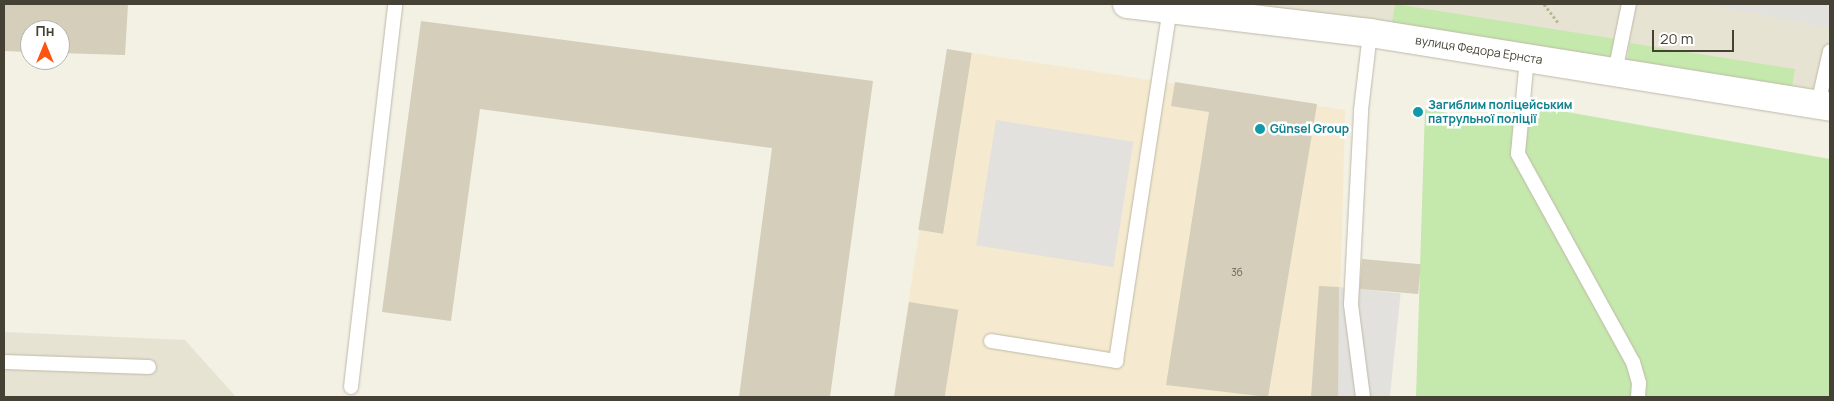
<!DOCTYPE html>
<meta charset="utf-8">
<style>
body{margin:0}
#map{position:relative;width:1834px;height:401px;overflow:hidden;background:#f3f0e4;font-family:Manrope,sans-serif}
div>[style]{position:absolute}
[style*='--x']{left:calc(var(--x)*1px);top:calc(var(--y)*1px);width:calc(var(--w)*1px);rotate:calc(var(--a)*1deg)}
.residential>*{inset:0;background:#e7e3d2}
.commercial>*{inset:0;background:#f5eacf}
.green>*{inset:0;background:#c5e8ac;transform-origin:0 0}
.parking>*{inset:0;background:#e3e1dd;transform-origin:0 0}
.building>*{inset:0;background:#d4ceba;transform-origin:0 0}
.path>*{height:3px;margin-top:-1.5px;transform-origin:0;background:repeating-linear-gradient(90deg,#c0b798 0 2.5px,transparent 0 5px)}
.roads{filter:drop-shadow(0 0 1px #beb9a7) drop-shadow(0 0 1px #beb9a7)}
.service>*{height:14px;margin:-7px;padding:0 7px;transform-origin:7px;border-radius:7px;background:#fff}
.tertiary>*{height:28px;margin:-14px;padding:0 14px;transform-origin:14px;border-radius:14px;background:#fff}
.dots>*{width:14px;height:14px;translate:-50% -50%;box-sizing:border-box;border:2px solid #fff;border-radius:50%}
span{translate:-50% -50%;white-space:nowrap;text-align:center;line-height:1.15;-webkit-text-stroke:5px #fff;paint-order:stroke}
.number-label{font-size:10px;color:#696456}
.number-label span{-webkit-text-stroke-width:0}
.street-label{font-size:12px;color:#454134}
.culture-label{font-size:12px;color:#0d838f;font-weight:700}
.left{translate:0 -50%;text-align:left}
.frame{position:absolute;inset:0;border:5px solid #454134;pointer-events:none}
.north{position:absolute;left:20px;top:20px;width:50px;height:50px;box-sizing:border-box;background:#fff;border:1px solid #b5b3ae;border-radius:50%;rotate:0deg;font-size:14px;font-weight:700;line-height:20px;text-align:center;color:#454134}
.north::after{content:'';display:block;margin:auto;width:18px;height:22px;background:#fd5511;clip-path:polygon(50% 0,100% 100%,50% 72%,0 100%)}
.scale{position:absolute;left:1652px;top:30px;width:82px;height:22px;box-sizing:border-box;border:2px solid #454134;border-top:0;padding-left:6px;font-size:15px;line-height:18px;white-space:nowrap;color:#454134;-webkit-text-stroke:4px #fff;paint-order:stroke}
</style>
<div id="map">
<div class="residential">
<div style="clip-path:polygon(1127px 4px,1830px 4px,1830px 107px)"></div>
<div style="clip-path:polygon(4px 332px,185px 340px,236px 397px,4px 397px)"></div>
</div>
<div class="commercial">
<div style="clip-path:polygon(947px 49px,1345px 110px,1338px 397px,894px 397px)"></div>
</div>
<div class="green">
<div style="left:1395px;top:4px;width:224px;height:19px;rotate:9deg"></div>
<div style="left:1630px;top:43px;width:167px;height:17px;rotate:9deg"></div>
<div style="clip-path:polygon(1522px 104px,1830px 159px,1830px 397px,1416px 397px,1425px 109px,1519px 126px)"></div>
</div>
<div class="parking">
<div style="clip-path:polygon(1703px 4px,1830px 4px,1830px 28px)"></div>
<div style="left:996px;top:120px;width:139px;height:127px;rotate:9deg"></div>
<div style="left:1339px;top:287px;width:62px;height:110px;rotate:6deg"></div>
</div>
<div class="building">
<div style="clip-path:polygon(4px 4px,128px 4px,125px 55px,60px 53px,60px 30px,30px 30px,30px 52px,4px 51px)"></div>
<div style="clip-path:polygon(421px 21px,873px 81px,830px 397px,739px 397px,772px 148px,480px 109px,451px 321px,382px 312px)"></div>
<div style="left:947px;top:49px;width:25px;height:183px;rotate:9deg"></div>
<div style="clip-path:polygon(1175px 82px,1317px 104px,1268px 397px,1166px 385px,1209px 112px,1171px 106px)"></div>
<div style="left:1362px;top:259px;width:59px;height:30px;rotate:5deg"></div>
<div style="clip-path:polygon(1319px 286px,1339px 287px,1338px 397px,1311px 397px)"></div>
<div style="left:909px;top:302px;width:50px;height:96px;rotate:9deg"></div>
</div>
<div class="path">
<div style="--x:1544;--y:4;--w:25;--a:53"></div>
</div>
<div class="roads">
<div class="service">
<div style="--x:1527;--y:58;--w:96;--a:95.4"></div>
<div style="--x:1518;--y:154;--w:238;--a:61.1"></div>
<div style="--x:1633;--y:362;--w:22;--a:74"></div>
<div style="--x:1639;--y:383;--w:14;--a:94"></div>
<div style="--x:1615;--y:72;--w:69;--a:-78.4"></div>
<div style="--x:1818;--y:104;--w:54;--a:-77.2"></div>
<div style="--x:991;--y:341;--w:127;--a:9.1"></div>
<div style="--x:1116;--y:361;--w:356;--a:-81.3"></div>
<div style="--x:4;--y:362;--w:145;--a:2"></div>
<div style="--x:351;--y:387;--w:386;--a:-83.4"></div>
<div style="--x:1363;--y:397;--w:94;--a:-97.4"></div>
<div style="--x:1351;--y:304;--w:194;--a:-87"></div>
<div style="--x:1361;--y:110;--w:78;--a:-83.3"></div>
</div>
<div class="tertiary">
<div style="--x:1127;--y:4;--w:245;--a:6.8"></div>
<div style="--x:1370;--y:33;--w:466;--a:9.1"></div>
</div>
</div>
<div class="dots">
<div style="left:1418px;top:112px;background:#0f9aa8"></div>
<div style="left:1260px;top:129px;background:#0f9aa8"></div>
</div>
<div class="number-label">
<span style="left:1237px;top:273px">3б</span>
</div>
<div class="street-label">
<span style="left:1479px;top:50px;rotate:9deg">вулиця Федора Ернста</span>
</div>
<div class="culture-label">
<span class="left" style="left:1428px;top:112px">Загиблим поліцейським<br>патрульної поліції</span>
<span class="left" style="left:1270px;top:129px">Günsel Group</span>
</div>
<div class="frame"></div>
<div class="north">Пн</div>
<div class="scale">20 m</div>
</div>
